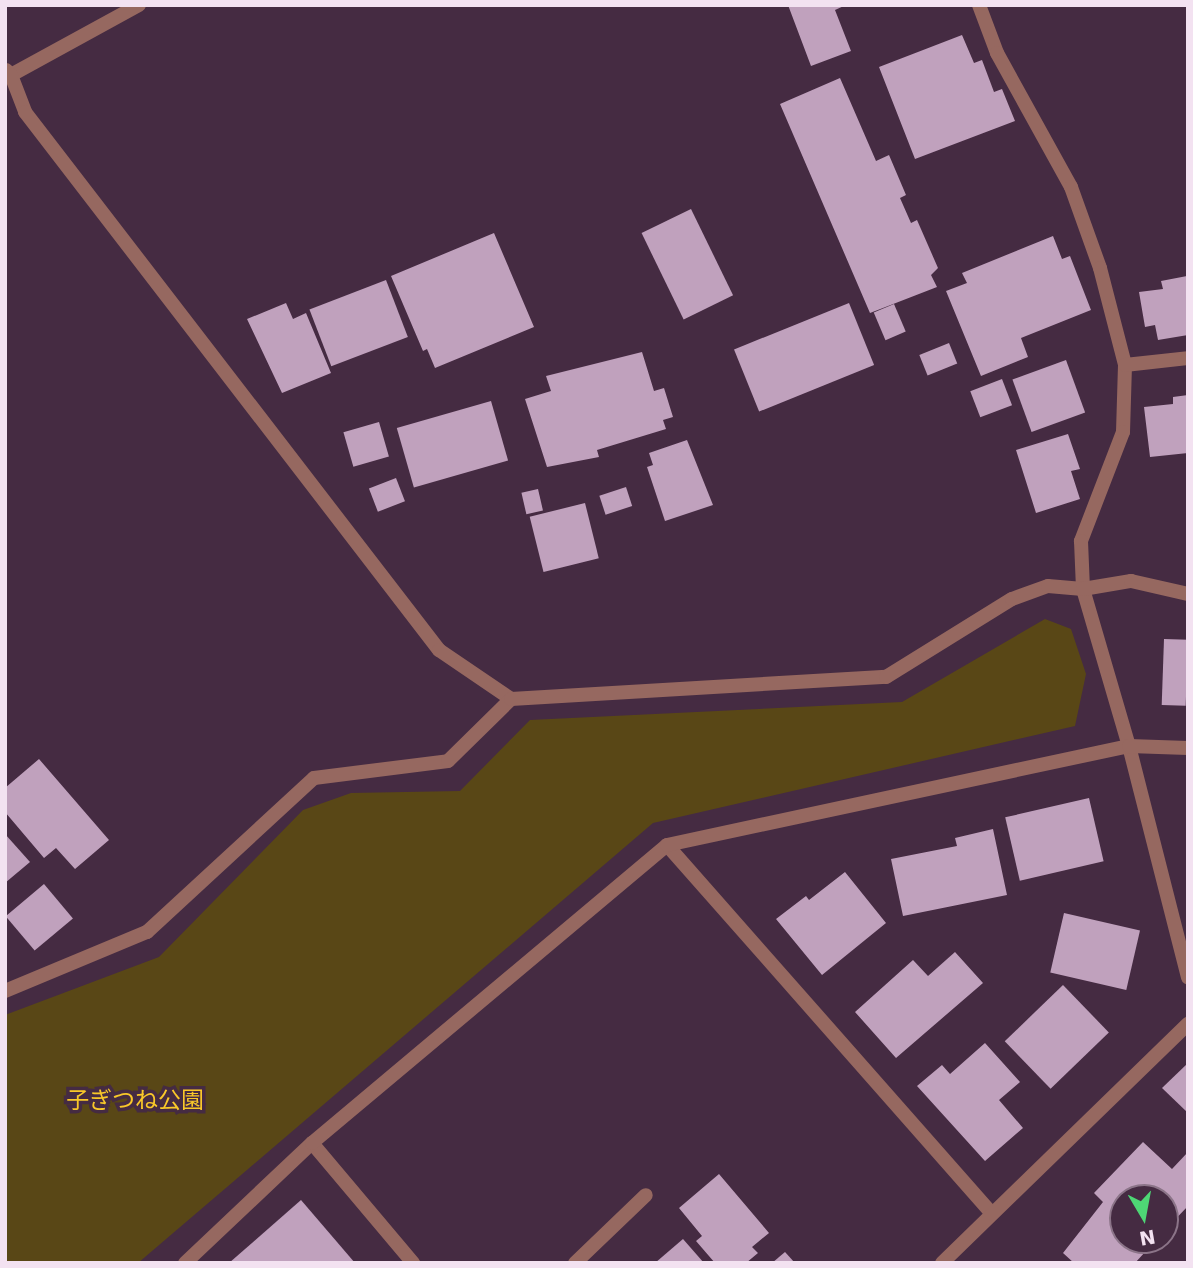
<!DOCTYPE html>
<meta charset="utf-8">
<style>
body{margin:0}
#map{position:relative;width:1193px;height:1268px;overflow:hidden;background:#452b42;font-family:"DejaVu Sans","Noto Sans JP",sans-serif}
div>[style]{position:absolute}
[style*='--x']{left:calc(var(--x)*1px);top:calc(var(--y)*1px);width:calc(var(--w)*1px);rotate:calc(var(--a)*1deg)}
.green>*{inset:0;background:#594716}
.building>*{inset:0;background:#c0a1bd;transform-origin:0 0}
.lane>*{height:14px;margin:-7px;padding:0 7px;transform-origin:7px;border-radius:7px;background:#966860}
.street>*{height:14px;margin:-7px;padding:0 7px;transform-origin:7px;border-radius:7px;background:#966860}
span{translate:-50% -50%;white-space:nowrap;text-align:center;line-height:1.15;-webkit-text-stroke:7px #452b42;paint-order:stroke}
.park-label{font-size:23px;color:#f9c829}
.frame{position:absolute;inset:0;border:7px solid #f3e2f1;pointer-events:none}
.north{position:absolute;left:1109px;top:1184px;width:70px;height:70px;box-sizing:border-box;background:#452b42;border:2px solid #8b7488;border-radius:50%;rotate:170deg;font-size:19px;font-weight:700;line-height:28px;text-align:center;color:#f3e2f1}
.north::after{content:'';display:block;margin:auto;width:24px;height:32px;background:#4ed675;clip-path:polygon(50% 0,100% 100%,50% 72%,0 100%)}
</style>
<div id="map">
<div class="green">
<div style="clip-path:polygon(1045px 619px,1071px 629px,1086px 674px,1075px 726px,653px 823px,138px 1263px,5px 1263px,5px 1015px,159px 957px,303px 810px,351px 793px,460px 791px,530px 720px,902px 702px)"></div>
</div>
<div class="building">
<div style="clip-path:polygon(788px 5px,846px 5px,835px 10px,851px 51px,811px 66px)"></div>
<div style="clip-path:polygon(962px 35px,974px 63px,982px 60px,994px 92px,1002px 89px,1015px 121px,915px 159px,879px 67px)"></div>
<div style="clip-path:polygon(840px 78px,876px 161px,889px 155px,906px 195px,900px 198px,911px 223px,917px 220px,938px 268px,931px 275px,937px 287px,870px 313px,780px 104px)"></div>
<div style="left:691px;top:209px;width:96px;height:55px;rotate:64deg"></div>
<div style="clip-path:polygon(494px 233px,534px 327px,435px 368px,427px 349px,423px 351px,391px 276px)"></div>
<div style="clip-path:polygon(1053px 236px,1062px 259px,1070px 256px,1091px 310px,1021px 338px,1028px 357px,981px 376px,946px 291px,967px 283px,962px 273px)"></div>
<div style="clip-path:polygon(1187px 276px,1188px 335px,1158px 340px,1155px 325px,1145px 327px,1139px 292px,1163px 289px,1161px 281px)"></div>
<div style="left:386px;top:280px;width:61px;height:82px;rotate:69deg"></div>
<div style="clip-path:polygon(286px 303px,293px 319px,306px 313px,331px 373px,282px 393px,247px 319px)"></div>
<div style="left:849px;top:303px;width:67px;height:124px;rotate:68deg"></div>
<div style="left:894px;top:304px;width:30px;height:22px;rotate:67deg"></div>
<div style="left:949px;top:343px;width:22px;height:32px;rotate:68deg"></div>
<div style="clip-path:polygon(642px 352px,654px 391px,664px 388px,673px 417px,663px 420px,666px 429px,597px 450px,599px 457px,547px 467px,525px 399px,551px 391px,546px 376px)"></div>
<div style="left:1066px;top:360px;width:56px;height:57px;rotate:70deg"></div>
<div style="left:1002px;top:379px;width:28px;height:34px;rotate:69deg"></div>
<div style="clip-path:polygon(1188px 395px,1188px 453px,1150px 457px,1144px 407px,1173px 404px,1173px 397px)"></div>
<div style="left:491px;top:401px;width:62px;height:98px;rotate:74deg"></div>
<div style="left:379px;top:422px;width:36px;height:37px;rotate:74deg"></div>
<div style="clip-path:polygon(1068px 434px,1080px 469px,1071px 471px,1080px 499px,1036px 513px,1016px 450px)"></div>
<div style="clip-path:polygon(687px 440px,713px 505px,665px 521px,647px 467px,653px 465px,649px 453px)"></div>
<div style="left:396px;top:478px;width:25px;height:29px;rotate:69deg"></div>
<div style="left:626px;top:487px;width:20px;height:28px;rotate:72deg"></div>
<div style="left:538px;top:489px;width:22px;height:17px;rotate:77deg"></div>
<div style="left:585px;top:503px;width:57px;height:57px;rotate:76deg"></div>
<div style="left:1164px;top:639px;width:24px;height:66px;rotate:2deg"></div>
<div style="clip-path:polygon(39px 759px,109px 840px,75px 869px,56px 848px,44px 858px,5px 812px,5px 788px)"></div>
<div style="left:1089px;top:798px;width:65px;height:86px;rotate:77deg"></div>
<div style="clip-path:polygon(993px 829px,1007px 895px,903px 916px,891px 859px,957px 846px,955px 838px)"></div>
<div style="clip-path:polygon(5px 834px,30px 862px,5px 883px)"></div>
<div style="clip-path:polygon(845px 872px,886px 923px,822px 975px,776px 919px,806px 896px,809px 900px)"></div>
<div style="left:44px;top:884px;width:45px;height:50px;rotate:50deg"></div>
<div style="left:1064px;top:913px;width:78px;height:61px;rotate:13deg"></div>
<div style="clip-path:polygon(955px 952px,983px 983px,896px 1058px,855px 1012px,913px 960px,928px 976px)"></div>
<div style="left:1063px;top:985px;width:66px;height:81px;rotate:46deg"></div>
<div style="clip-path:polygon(985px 1043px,1020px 1082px,999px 1100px,1023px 1128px,985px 1161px,917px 1086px,942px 1065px,950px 1074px)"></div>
<div style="clip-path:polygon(1188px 1063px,1188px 1113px,1162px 1088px)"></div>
<div style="clip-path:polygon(1143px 1142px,1172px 1169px,1188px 1152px,1188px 1206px,1165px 1230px,1165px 1198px,1123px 1198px,1123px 1240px,1156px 1240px,1135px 1263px,1074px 1263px,1063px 1253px,1103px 1202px,1094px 1193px)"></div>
<div style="clip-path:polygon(719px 1174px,769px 1233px,752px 1247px,758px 1253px,746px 1263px,715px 1263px,696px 1241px,702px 1236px,679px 1208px)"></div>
<div style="clip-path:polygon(301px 1200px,355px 1263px,229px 1263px)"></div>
<div style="clip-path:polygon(683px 1239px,704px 1263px,655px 1263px)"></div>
<div style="clip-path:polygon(785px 1252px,795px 1263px,772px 1263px)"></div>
</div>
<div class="lane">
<div style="--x:575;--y:1263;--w:98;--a:-43.8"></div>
</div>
<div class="street">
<div style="--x:979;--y:5;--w:51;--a:69.4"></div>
<div style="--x:997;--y:53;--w:153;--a:61.1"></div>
<div style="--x:1071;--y:187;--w:86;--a:70.3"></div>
<div style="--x:1100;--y:268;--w:100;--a:75.5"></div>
<div style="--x:1125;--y:365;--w:67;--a:91.7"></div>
<div style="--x:1123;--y:432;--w:117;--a:111.1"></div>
<div style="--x:1081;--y:541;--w:48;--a:87.6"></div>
<div style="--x:1083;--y:589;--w:164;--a:73.7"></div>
<div style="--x:1129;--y:746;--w:239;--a:75.7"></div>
<div style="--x:6;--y:70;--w:7;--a:45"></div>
<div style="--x:11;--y:75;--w:146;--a:-28.7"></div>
<div style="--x:11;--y:75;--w:40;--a:69"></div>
<div style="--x:25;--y:112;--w:679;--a:52.42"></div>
<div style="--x:439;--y:650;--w:87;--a:34.2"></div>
<div style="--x:1125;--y:365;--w:63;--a:-6.3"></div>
<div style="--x:667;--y:845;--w:491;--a:48.6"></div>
<div style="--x:5;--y:991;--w:154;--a:-22.6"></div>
<div style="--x:147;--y:932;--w:227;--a:-42.7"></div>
<div style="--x:314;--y:778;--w:135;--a:-7.2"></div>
<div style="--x:448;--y:761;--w:88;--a:-44.5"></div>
<div style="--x:511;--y:699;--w:376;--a:-3.4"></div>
<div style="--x:886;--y:677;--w:148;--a:-31.8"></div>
<div style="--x:1012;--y:599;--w:38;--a:-20"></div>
<div style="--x:1048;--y:586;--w:35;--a:5"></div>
<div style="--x:1083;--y:589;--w:49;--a:-9.5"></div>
<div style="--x:1131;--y:581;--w:58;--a:12.8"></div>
<div style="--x:312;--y:1143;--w:157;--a:49.9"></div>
<div style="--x:185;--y:1263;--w:175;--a:-43.4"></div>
<div style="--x:312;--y:1143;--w:463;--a:-40"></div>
<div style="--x:667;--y:845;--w:472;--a:-12.1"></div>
<div style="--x:1129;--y:746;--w:59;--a:1.9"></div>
<div style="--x:942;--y:1263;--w:343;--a:-44.2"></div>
</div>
<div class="park-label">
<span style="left:135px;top:1100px">子ぎつね公園</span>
</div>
<div class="frame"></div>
<div class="north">N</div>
</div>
